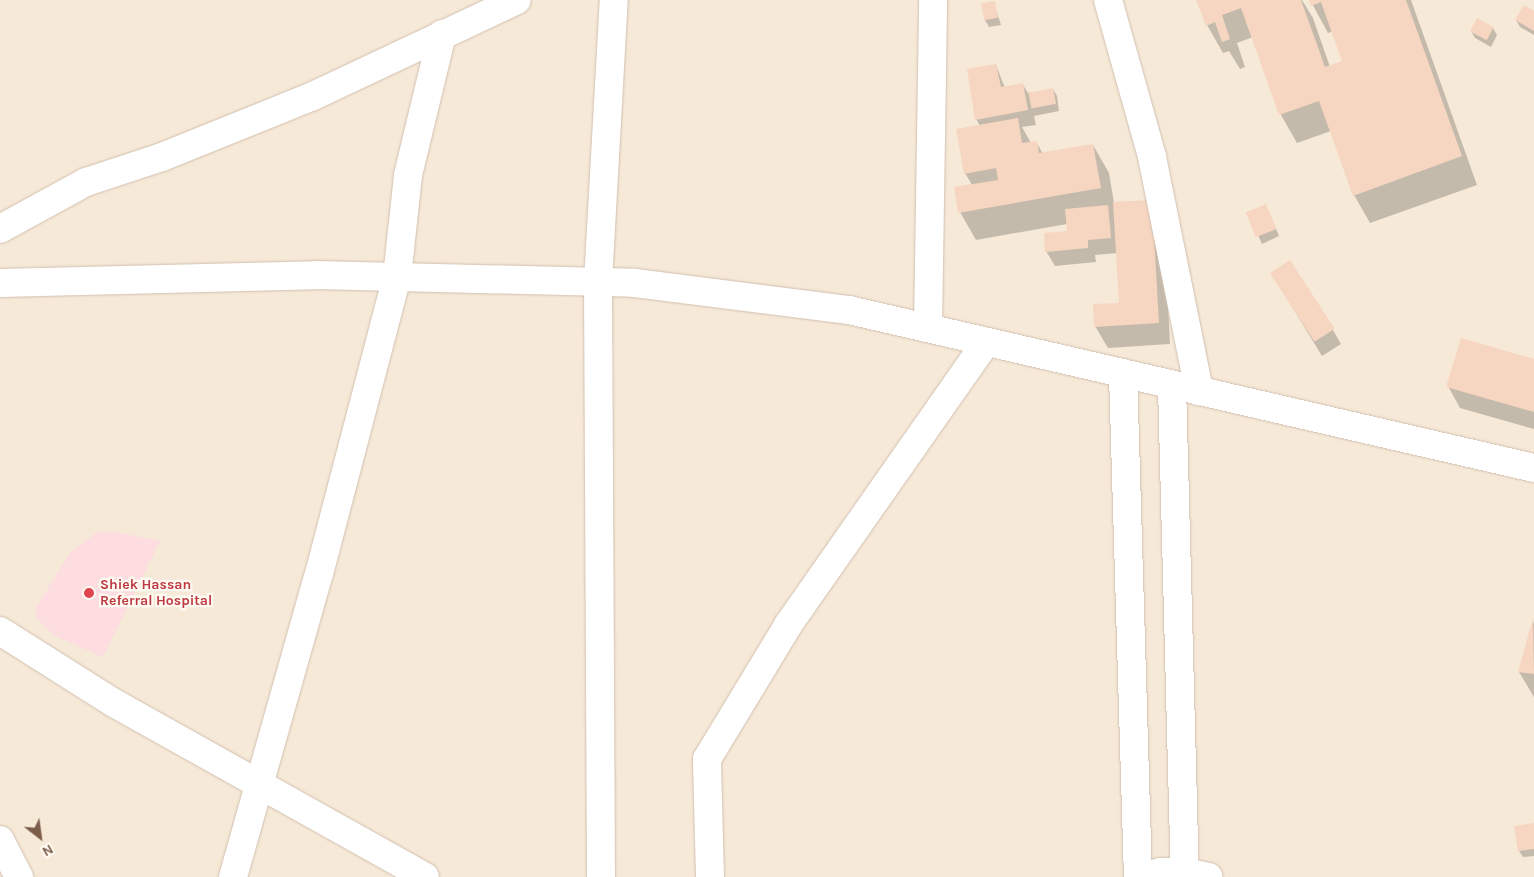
<!DOCTYPE html>
<style>
body{margin:0}
#map{position:relative;width:1534px;height:877px;overflow:hidden;background:#fef7ea;font-family:Karla,sans-serif}
div>[style]{position:absolute}
[style*='--x']{left:calc(var(--x)*1px);top:calc(var(--y)*1px);width:calc(var(--w)*1px);rotate:calc(var(--a)*1deg)}
.residential>*{inset:0;background:#f6e9d8;transform-origin:0 0}
.medical>*{inset:0;background:#fddde0}
.shadow>*{inset:0;background:#0003}
.building>*{inset:0;background:#f6d6c0;transform-origin:0 0}
.roads{filter:drop-shadow(0 0 1px #d2bfae) drop-shadow(0 0 1px #d2bfae)}
.minor>*{height:28px;margin:-14px;padding:0 14px;transform-origin:14px;border-radius:14px;background:#fff}
.dots>*{width:14px;height:14px;translate:-50% -50%;box-sizing:border-box;border:2px solid #fffaf2;border-radius:50%}
span{translate:-50% -50%;white-space:nowrap;text-align:center;line-height:1.15;-webkit-text-stroke:4.5px #fffaf2;paint-order:stroke}
.health-label{font-size:14px;color:#be3a42;font-weight:700}
.left{translate:0 -50%;text-align:left}
.north{position:absolute;left:15px;top:812px;width:50px;height:50px;-webkit-text-stroke:4px #fffaf2;paint-order:stroke;rotate:150deg;font-size:14px;font-weight:700;line-height:20px;text-align:center;color:#7c5d4a}
.north::after{content:'';display:block;margin:auto;width:18px;height:22px;background:#7c5d4a;clip-path:polygon(50% 0,100% 100%,50% 72%,0 100%)}
</style>
<div id="map">
<div class="residential">
<div style="left:0;top:0;width:1534px;height:877px"></div>
</div>
<div class="medical">
<div style="clip-path:polygon(111px 531px,160px 541px,103px 657px,55px 636px,37px 619px,35px 609px,70px 553px,96px 533px)"></div>
</div>
<div class="shadow">
<div style="clip-path:polygon(1198px 0,1302px 0,1313px 18px,1330px 67px,1344px 62px,1333px 31px,1328px 33px,1310px 0,1411px 0,1477px 185px,1370px 223px,1354px 195px,1331px 131px,1297px 143px,1281px 115px,1253px 37px,1237px 43px,1245px 67px,1240px 69px,1229px 51px,1223px 53px,1207px 25px)"></div>
<div style="clip-path:polygon(994px 3px,1001px 25px,989px 27px,985px 20px)"></div>
<div style="clip-path:polygon(1534px 12px,1534px 35px,1520px 27px,1516px 20px)"></div>
<div style="clip-path:polygon(1493px 28px,1497px 35px,1491px 47px,1475px 38px,1471px 31px)"></div>
<div style="clip-path:polygon(996px 65px,1005px 88px,1023px 85px,1028px 93px,1053px 89px,1057px 96px,1059px 111px,1034px 116px,1036px 125px,1022px 127px,1031px 143px,1036px 142px,1043px 154px,1093px 145px,1109px 173px,1114px 203px,1164px 223px,1170px 344px,1108px 348px,1095px 326px,1120px 304px,1117px 253px,1095px 255px,1096px 262px,1055px 266px,1046px 251px,1068px 232px,1067px 224px,976px 240px,960px 212px,972px 185px,965px 173px,980px 126px,976px 119px)"></div>
<div style="clip-path:polygon(1269px 212px,1279px 236px,1262px 244px,1248px 213px)"></div>
<div style="clip-path:polygon(1280px 287px,1333px 330px,1341px 344px,1322px 356px)"></div>
<div style="clip-path:polygon(1534px 361px,1534px 429px,1460px 408px,1448px 386px)"></div>
<div style="clip-path:polygon(1534px 621px,1534px 697px,1519px 672px)"></div>
<div style="clip-path:polygon(1534px 824px,1534px 856px,1523px 857px,1519px 851px)"></div>
</div>
<div class="building">
<div style="clip-path:polygon(1196px 0,1301px 0,1325px 67px,1342px 61px,1321px 2px,1311px 6px,1309px 0,1406px 0,1462px 156px,1353px 196px,1319px 101px,1279px 115px,1241px 8px,1222px 15px,1230px 39px,1222px 42px,1215px 22px,1206px 26px)"></div>
<div style="left:995px;top:1px;width:17px;height:14px;rotate:80deg"></div>
<div style="clip-path:polygon(1524px 5px,1534px 11px,1534px 31px,1515px 20px)"></div>
<div style="left:1477px;top:18px;width:19px;height:15px;rotate:28deg"></div>
<div style="clip-path:polygon(996px 64px,1001px 87px,1023px 83px,1028px 110px,975px 120px,967px 69px)"></div>
<div style="left:1053px;top:88px;width:16px;height:25px;rotate:79deg"></div>
<div style="clip-path:polygon(1018px 118px,1022px 143px,1037px 141px,1039px 153px,1093px 144px,1101px 188px,958px 213px,954px 187px,998px 180px,996px 168px,964px 174px,956px 129px)"></div>
<div style="clip-path:polygon(1152px 200px,1159px 323px,1094px 327px,1093px 304px,1119px 303px,1113px 202px)"></div>
<div style="left:1266px;top:204px;width:27px;height:22px;rotate:68deg"></div>
<div style="clip-path:polygon(1108px 205px,1111px 238px,1088px 240px,1088px 248px,1045px 252px,1044px 233px,1067px 231px,1065px 209px)"></div>
<div style="left:1290px;top:260px;width:82px;height:24px;rotate:57deg"></div>
<div style="clip-path:polygon(1461px 338px,1534px 359px,1534px 412px,1446px 387px)"></div>
<div style="clip-path:polygon(1533px 618px,1534px 674px,1518px 672px)"></div>
<div style="clip-path:polygon(1534px 823px,1534px 849px,1518px 851px,1514px 826px)"></div>
</div>
<div class="roads">
<div class="minor">
<div style="--x:1108;--y:0;--w:163;--a:74.3"></div>
<div style="--x:1152;--y:157;--w:239;--a:78.6"></div>
<div style="--x:0;--y:229;--w:98;--a:-28.7"></div>
<div style="--x:86;--y:182;--w:80;--a:-18.2"></div>
<div style="--x:162;--y:157;--w:163;--a:-22"></div>
<div style="--x:313;--y:96;--w:225;--a:-25.2"></div>
<div style="--x:0;--y:283;--w:317;--a:-1.4"></div>
<div style="--x:317;--y:275;--w:318;--a:1.4"></div>
<div style="--x:635;--y:283;--w:216;--a:7.2"></div>
<div style="--x:849;--y:310;--w:703;--a:12.99"></div>
<div style="--x:928;--y:328;--w:328;--a:-89.1"></div>
<div style="--x:1123;--y:373;--w:504;--a:88.3"></div>
<div style="--x:1138;--y:877;--w:24;--a:-12"></div>
<div style="--x:1161;--y:872;--w:24;--a:0"></div>
<div style="--x:1185;--y:872;--w:24;--a:12"></div>
<div style="--x:1172;--y:385;--w:487;--a:88.5"></div>
<div style="--x:0;--y:631;--w:135;--a:32.3"></div>
<div style="--x:114;--y:703;--w:356;--a:29.2"></div>
<div style="--x:0;--y:840;--w:42;--a:62.8"></div>
<div style="--x:233;--y:877;--w:315;--a:-74.2"></div>
<div style="--x:319;--y:574;--w:307;--a:-75.3"></div>
<div style="--x:397;--y:277;--w:103;--a:-83.8"></div>
<div style="--x:408;--y:175;--w:145;--a:-76.4"></div>
<div style="--x:601;--y:877;--w:595;--a:-90.29"></div>
<div style="--x:598;--y:282;--w:282;--a:-86.8"></div>
<div style="--x:710;--y:877;--w:118;--a:-91.5"></div>
<div style="--x:707;--y:759;--w:157;--a:-58.8"></div>
<div style="--x:788;--y:625;--w:345;--a:-55"></div>
</div>
</div>
<div class="dots">
<div style="left:89px;top:593px;background:#e0444e"></div>
</div>
<div class="health-label">
<span class="left" style="left:100px;top:593px">Shiek Hassan<br>Referral Hospital</span>
</div>
<div class="north">N</div>
</div>
